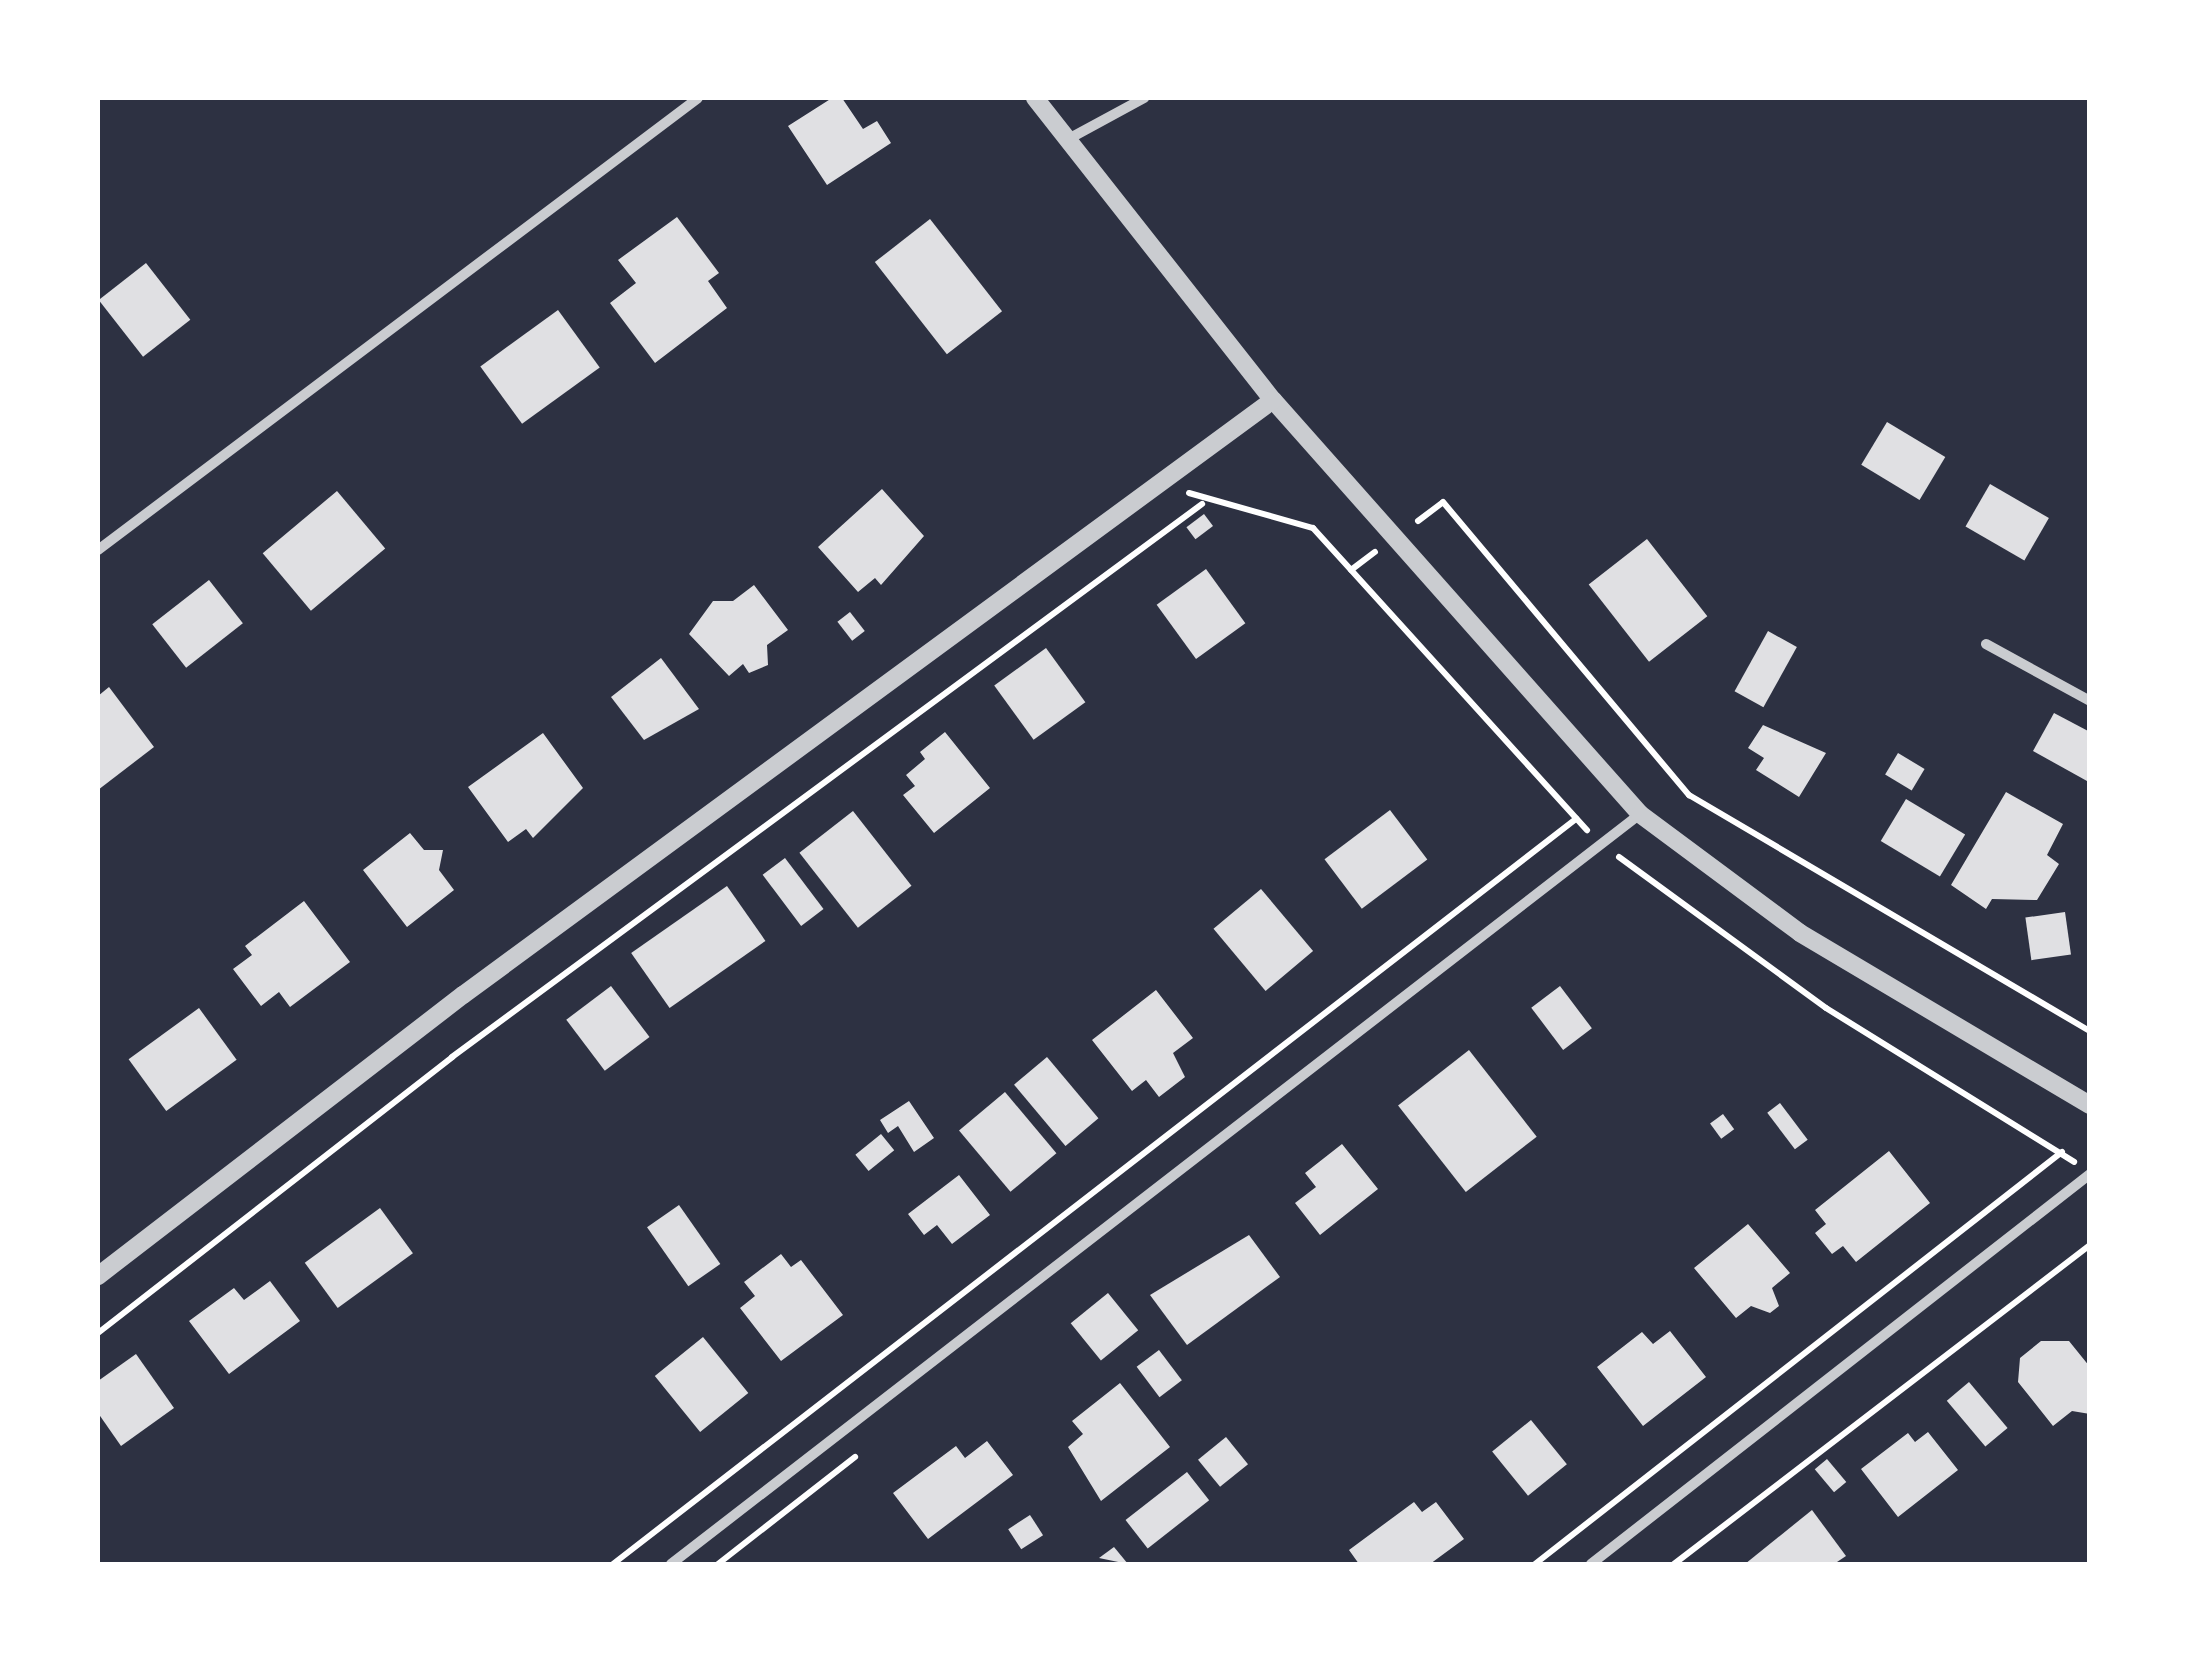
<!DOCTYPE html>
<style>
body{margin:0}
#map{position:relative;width:2187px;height:1662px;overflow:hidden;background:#2d3142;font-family:"Sofia Sans Condensed",sans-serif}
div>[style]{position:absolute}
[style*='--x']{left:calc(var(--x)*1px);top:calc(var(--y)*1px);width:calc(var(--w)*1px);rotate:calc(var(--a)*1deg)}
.building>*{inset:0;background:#e0e0e3;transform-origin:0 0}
.path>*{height:6px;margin:-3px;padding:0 3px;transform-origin:3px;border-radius:3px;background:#fff}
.minor>*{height:10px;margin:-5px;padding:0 5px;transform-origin:5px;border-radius:5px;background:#caccd0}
.tertiary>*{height:18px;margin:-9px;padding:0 9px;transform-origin:9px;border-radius:9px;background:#caccd0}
span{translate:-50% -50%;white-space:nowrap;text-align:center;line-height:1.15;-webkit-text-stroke:10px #fff;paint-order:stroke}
.frame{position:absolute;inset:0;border:100px solid #fff;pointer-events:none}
</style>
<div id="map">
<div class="building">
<div style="clip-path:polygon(832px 98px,842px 98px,863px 129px,877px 121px,891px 143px,827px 185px,788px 126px)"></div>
<div style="clip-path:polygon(677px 217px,719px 273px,708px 281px,727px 308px,655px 363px,610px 303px,636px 283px,618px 260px)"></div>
<div style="left:930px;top:219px;width:117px;height:70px;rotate:52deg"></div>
<div style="left:146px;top:263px;width:72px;height:60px;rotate:52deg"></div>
<div style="left:558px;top:310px;width:71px;height:96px;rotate:54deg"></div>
<div style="left:1887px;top:422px;width:68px;height:50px;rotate:31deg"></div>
<div style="left:1990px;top:484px;width:68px;height:49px;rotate:30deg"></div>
<div style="clip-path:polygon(882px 489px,924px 536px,881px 585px,875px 578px,858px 592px,818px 547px)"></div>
<div style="left:337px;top:491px;width:75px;height:97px;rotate:50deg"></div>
<div style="left:1204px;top:514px;width:15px;height:22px;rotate:53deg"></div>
<div style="left:1647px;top:539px;width:98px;height:74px;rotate:52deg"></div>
<div style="left:1206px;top:569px;width:67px;height:61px;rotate:54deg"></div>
<div style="left:209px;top:580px;width:55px;height:72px;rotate:52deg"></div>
<div style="clip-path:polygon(754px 585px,788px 630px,767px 645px,768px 665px,749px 673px,743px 664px,729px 676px,689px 634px,713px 601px,733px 601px)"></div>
<div style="left:850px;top:612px;width:24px;height:16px;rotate:52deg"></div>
<div style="left:1768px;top:631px;width:33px;height:69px;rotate:29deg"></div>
<div style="left:1046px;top:648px;width:67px;height:64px;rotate:54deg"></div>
<div style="clip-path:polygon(661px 658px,699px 709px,644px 740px,611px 697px)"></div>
<div style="clip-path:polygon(109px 687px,154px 747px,98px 790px,98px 696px)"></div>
<div style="clip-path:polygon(2054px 713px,2090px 732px,2087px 781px,2033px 751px)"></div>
<div style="clip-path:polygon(1763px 725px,1826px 753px,1799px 797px,1756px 770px,1764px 758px,1748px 748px)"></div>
<div style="clip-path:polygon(945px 732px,990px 788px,934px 833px,903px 795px,915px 786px,906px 775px,925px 759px,920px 752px)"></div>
<div style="clip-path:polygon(543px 733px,583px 788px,533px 838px,526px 829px,508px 842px,468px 787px)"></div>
<div style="left:1898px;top:753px;width:31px;height:25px;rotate:31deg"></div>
<div style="clip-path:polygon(2006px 792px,2063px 824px,2047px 855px,2059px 864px,2037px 900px,1992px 899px,1986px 909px,1951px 885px)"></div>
<div style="left:1906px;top:799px;width:69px;height:49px;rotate:31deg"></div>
<div style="left:1390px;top:810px;width:62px;height:82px;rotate:53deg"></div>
<div style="left:853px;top:811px;width:95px;height:68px;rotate:52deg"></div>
<div style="clip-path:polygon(410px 833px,424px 850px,443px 850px,439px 870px,454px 890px,407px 927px,363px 870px)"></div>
<div style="left:785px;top:858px;width:64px;height:28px;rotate:53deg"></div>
<div style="left:727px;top:886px;width:67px;height:117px;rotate:55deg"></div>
<div style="left:1261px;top:889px;width:81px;height:62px;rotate:50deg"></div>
<div style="clip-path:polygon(304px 901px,350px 962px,290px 1007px,279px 992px,261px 1006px,233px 969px,252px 955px,245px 946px)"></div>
<div style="left:2065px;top:912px;width:43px;height:40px;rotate:82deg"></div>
<div style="left:611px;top:986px;width:64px;height:56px;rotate:53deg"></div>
<div style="left:1560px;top:986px;width:53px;height:36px;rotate:53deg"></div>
<div style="clip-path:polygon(1156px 990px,1193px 1038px,1173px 1053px,1185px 1077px,1159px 1097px,1146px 1080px,1132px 1091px,1092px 1040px)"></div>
<div style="left:199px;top:1008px;width:64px;height:87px;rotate:54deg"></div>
<div style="left:1469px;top:1050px;width:110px;height:90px;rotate:52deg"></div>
<div style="left:1047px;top:1057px;width:80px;height:43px;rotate:50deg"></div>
<div style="left:1005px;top:1092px;width:80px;height:60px;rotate:50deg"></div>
<div style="clip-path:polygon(909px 1101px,934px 1138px,914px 1152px,898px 1126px,888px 1133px,880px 1120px)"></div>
<div style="left:1780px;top:1103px;width:46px;height:16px;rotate:53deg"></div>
<div style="left:1723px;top:1114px;width:19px;height:16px;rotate:54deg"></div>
<div style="left:881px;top:1134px;width:21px;height:33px;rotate:51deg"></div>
<div style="clip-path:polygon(1342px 1144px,1378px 1189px,1320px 1235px,1295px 1203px,1316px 1187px,1305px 1173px)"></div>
<div style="clip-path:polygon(1889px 1151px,1930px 1203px,1856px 1262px,1843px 1246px,1832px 1254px,1815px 1233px,1826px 1224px,1815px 1210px)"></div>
<div style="clip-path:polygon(959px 1175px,990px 1215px,952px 1244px,937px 1225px,924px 1235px,908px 1214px)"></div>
<div style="left:679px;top:1205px;width:72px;height:39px;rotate:55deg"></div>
<div style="left:380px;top:1208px;width:56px;height:93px;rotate:54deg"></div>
<div style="clip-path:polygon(1748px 1224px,1790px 1273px,1772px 1288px,1779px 1306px,1770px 1313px,1751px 1306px,1736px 1318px,1694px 1268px)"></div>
<div style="clip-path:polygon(1249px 1235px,1280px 1277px,1187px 1345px,1150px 1295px)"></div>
<div style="clip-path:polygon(781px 1254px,791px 1267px,801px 1260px,843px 1315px,781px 1361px,740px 1308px,755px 1296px,744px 1282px)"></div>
<div style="clip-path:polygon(270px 1281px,300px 1321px,229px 1374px,189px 1321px,234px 1288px,244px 1300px)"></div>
<div style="left:1108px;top:1293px;width:48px;height:48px;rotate:51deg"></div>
<div style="clip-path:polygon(1670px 1331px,1706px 1377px,1643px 1426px,1597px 1367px,1642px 1332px,1653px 1344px)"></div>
<div style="left:703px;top:1337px;width:72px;height:62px;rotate:51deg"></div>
<div style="clip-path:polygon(2041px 1341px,2069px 1341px,2090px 1367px,2090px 1414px,2072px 1411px,2053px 1426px,2018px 1382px,2020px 1358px)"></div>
<div style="left:1159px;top:1350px;width:38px;height:28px;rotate:53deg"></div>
<div style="clip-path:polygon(136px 1354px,174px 1408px,121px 1446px,98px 1413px,98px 1381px)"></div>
<div style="left:1969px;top:1382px;width:60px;height:29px;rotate:50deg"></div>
<div style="clip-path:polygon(1120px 1383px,1170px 1447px,1101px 1501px,1068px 1447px,1083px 1434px,1072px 1421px)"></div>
<div style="left:1531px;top:1420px;width:57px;height:50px;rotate:51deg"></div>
<div style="clip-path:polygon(1928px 1432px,1958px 1470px,1898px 1517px,1861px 1469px,1908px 1433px,1915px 1442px)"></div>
<div style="left:1226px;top:1437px;width:35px;height:36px;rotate:51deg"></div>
<div style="clip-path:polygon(987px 1441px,1013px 1475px,928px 1539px,893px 1493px,956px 1446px,965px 1458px)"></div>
<div style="left:1827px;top:1459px;width:30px;height:16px;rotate:50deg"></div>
<div style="left:1187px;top:1472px;width:36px;height:78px;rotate:52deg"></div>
<div style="clip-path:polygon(1414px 1502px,1422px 1512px,1436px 1502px,1464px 1539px,1430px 1564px,1359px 1564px,1349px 1550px)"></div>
<div style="clip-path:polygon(1812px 1510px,1846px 1556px,1834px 1564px,1745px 1564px)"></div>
<div style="left:1030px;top:1515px;width:24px;height:26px;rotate:57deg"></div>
<div style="clip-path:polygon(1114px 1547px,1128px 1564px,1099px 1558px)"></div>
</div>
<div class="path">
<div style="--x:1189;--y:493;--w:129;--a:15.8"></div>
<div style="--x:1313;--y:528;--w:408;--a:47.8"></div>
<div style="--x:1418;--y:521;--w:31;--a:-37"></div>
<div style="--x:1443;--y:502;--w:383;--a:50"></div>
<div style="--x:1689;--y:795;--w:465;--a:30.5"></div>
<div style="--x:1351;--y:570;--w:30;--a:-37"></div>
<div style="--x:1619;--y:857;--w:256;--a:36.1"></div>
<div style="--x:1826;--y:1008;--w:292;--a:31.8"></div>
<div style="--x:98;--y:1333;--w:449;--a:-37.9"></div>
<div style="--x:452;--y:1057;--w:932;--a:-36.4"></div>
<div style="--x:613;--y:1564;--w:1218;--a:-37.73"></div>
<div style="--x:718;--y:1564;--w:174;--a:-38"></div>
<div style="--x:1535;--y:1564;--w:669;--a:-38.02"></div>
<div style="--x:1674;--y:1564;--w:524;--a:-37.48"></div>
</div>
<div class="minor">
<div style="--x:1074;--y:136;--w:80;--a:-28.5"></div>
<div style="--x:98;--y:550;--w:751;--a:-36.99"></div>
<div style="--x:1986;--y:644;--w:119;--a:28.7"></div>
<div style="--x:671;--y:1564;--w:1225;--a:-37.74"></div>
<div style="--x:1591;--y:1564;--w:633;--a:-38.01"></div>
</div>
<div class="tertiary">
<div style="--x:1035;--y:98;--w:385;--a:51.8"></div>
<div style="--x:1273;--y:400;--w:553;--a:48.44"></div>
<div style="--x:1640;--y:814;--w:199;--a:36.6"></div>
<div style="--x:1800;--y:933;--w:337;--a:30.7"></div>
<div style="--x:98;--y:1276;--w:461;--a:-37.6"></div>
<div style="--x:463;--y:995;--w:1005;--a:-36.3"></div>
</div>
<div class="frame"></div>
</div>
